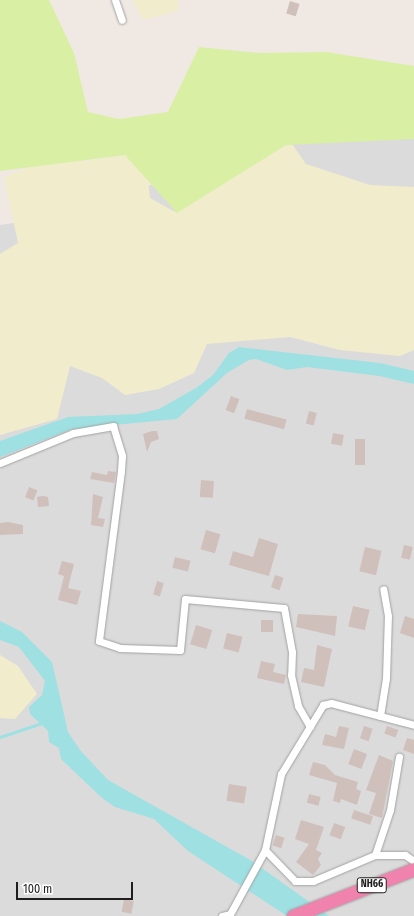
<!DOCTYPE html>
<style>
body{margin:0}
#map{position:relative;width:414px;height:916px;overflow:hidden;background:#f0e9e3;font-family:"Fira Sans Condensed",sans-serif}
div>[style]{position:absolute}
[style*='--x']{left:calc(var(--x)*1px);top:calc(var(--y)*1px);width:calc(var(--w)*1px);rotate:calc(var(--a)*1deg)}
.residential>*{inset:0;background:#dcdbdb}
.farmland>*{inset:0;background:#f1eccc}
.grass>*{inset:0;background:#d8efa4}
.water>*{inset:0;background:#9fe0e2}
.stream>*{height:2.5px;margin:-1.25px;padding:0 1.25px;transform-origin:1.25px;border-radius:1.25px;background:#9fe0e2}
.building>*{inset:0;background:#d0c0bc;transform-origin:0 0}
.roads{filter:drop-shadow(0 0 1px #a2a2a2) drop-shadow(0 0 1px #a2a2a2)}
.street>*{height:7px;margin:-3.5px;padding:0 3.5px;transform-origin:3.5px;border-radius:3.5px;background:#fff}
.highway>*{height:13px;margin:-6.5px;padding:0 6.5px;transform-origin:6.5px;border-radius:6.5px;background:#ef83ad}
span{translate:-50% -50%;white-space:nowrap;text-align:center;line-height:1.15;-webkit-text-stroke:3px #fff;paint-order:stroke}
.shield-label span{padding:1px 3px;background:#fff;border:1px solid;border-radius:3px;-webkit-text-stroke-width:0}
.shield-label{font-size:10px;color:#1e1e1e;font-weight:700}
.scale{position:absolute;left:16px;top:882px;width:117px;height:18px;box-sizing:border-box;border:2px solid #1e1e1e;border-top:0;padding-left:5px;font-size:12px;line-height:14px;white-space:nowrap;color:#1e1e1e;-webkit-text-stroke:3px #fff;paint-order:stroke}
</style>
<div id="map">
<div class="residential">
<div style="clip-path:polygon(276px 120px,414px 121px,414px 916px,0 916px,0 225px,104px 209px)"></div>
</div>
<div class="farmland">
<div style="clip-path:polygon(133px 0,178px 0,178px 11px,143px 20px)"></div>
<div style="clip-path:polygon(292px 144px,306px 164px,370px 185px,414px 187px,414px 350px,400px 356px,340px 350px,290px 337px,207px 344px,194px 373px,159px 389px,125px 395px,102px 378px,70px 366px,57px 419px,0 435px,0 254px,18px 243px,4px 177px,50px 160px,87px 161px,125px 155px,146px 163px,150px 198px,177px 213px,187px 188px,224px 159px)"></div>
<div style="clip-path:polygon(0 655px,18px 666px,37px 694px,15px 719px,0 718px)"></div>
</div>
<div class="grass">
<div style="clip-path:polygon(0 0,49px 0,74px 53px,88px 112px,119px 119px,168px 112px,199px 47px,259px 53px,326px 52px,414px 66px,414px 139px,286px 145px,177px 213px,125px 155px,0 171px)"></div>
</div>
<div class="water">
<div style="clip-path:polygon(239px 347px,380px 363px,414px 371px,414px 384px,379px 376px,307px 367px,287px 370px,256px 359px,249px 360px,227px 373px,177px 419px,72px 429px,0 457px,0 441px,68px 417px,137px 414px,159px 409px,196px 388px,213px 375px,229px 353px)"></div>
<div style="clip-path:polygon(0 621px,22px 632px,52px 662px,68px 732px,80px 750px,108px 780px,252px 861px,329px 916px,287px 916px,188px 851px,154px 819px,115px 807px,102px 798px,61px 759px,59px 748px,49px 742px,48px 731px,30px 714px,29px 707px,42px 695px,45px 681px,19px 647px,0 640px)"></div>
</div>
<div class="stream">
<div style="--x:0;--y:737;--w:47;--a:-18.4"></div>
</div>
<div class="building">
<div style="left:290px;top:1px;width:10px;height:13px;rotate:17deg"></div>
<div style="left:231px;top:396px;width:9px;height:15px;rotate:21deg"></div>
<div style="left:247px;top:409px;width:41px;height:10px;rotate:15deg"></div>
<div style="left:309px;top:411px;width:8px;height:13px;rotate:14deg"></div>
<div style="clip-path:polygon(152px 431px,157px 431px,159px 439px,151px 442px,147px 452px,143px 434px)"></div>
<div style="left:333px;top:433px;width:11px;height:11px;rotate:10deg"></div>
<div style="left:355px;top:439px;width:10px;height:26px"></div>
<div style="clip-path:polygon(108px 471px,116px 472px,114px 483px,90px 479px,92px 472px,107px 475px)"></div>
<div style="left:201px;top:480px;width:13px;height:17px;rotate:4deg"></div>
<div style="left:29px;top:487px;width:9px;height:11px;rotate:21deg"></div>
<div style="clip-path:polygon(93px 494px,103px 497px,98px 518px,105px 519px,103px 527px,91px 525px)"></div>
<div style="clip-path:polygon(43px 496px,48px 497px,49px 506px,38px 507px,37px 497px)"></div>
<div style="clip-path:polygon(8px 522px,23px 525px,23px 534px,0 535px,0 523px)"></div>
<div style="left:206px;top:530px;width:15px;height:20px;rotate:16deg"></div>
<div style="clip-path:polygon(259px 538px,278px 544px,269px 576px,229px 565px,233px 551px,253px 557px)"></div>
<div style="left:404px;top:545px;width:9px;height:13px;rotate:13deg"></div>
<div style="left:365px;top:547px;width:17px;height:25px;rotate:13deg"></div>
<div style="left:175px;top:557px;width:16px;height:11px;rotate:14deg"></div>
<div style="clip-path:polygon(62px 561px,74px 564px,68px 588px,81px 591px,77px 605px,58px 600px,64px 576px,58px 574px)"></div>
<div style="left:275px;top:575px;width:9px;height:13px;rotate:18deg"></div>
<div style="left:157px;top:581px;width:7px;height:14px;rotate:16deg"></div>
<div style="left:353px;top:606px;width:17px;height:21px;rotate:13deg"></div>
<div style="clip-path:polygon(298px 614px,337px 616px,335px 636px,296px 627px)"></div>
<div style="clip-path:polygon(405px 616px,414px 619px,414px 638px,400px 633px)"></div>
<div style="left:261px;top:620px;width:12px;height:12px"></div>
<div style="left:196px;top:625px;width:17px;height:20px;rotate:17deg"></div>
<div style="left:227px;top:633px;width:16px;height:16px;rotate:14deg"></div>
<div style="clip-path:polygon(317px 645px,332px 649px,324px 687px,301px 682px,304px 668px,314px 670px)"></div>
<div style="clip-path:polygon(261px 661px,275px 664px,273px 672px,286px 675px,284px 684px,257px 678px)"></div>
<div style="clip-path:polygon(339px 726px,349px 728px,344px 749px,322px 745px,325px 734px,336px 737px)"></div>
<div style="left:364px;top:726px;width:9px;height:13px;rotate:18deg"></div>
<div style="left:387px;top:726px;width:12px;height:8px;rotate:20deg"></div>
<div style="clip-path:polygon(407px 738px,414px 740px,414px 754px,403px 750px)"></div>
<div style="left:354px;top:749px;width:14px;height:16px;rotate:21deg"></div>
<div style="clip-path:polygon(379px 755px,393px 761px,382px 818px,369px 814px,376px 793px,366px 790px)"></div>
<div style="clip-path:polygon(313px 762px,325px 765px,335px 775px,358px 782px,356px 789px,361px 791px,357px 805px,341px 799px,340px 803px,333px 801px,337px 783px,309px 775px)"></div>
<div style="left:229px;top:784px;width:18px;height:17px;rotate:9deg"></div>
<div style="left:309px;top:794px;width:12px;height:9px;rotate:14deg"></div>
<div style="left:354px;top:810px;width:20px;height:9px;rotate:18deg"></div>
<div style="clip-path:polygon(301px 820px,324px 827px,316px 850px,322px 853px,318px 859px,321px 865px,313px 875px,296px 862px,309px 844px,295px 839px)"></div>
<div style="left:334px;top:823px;width:12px;height:13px;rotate:20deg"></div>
<div style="left:276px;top:835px;width:9px;height:11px;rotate:18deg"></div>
<div style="left:124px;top:899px;width:10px;height:13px;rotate:11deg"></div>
</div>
<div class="roads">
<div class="street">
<div style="--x:115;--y:0;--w:21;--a:71"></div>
<div style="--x:0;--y:463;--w:79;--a:-22.3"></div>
<div style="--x:73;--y:433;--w:41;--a:-9.9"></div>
<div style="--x:113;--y:426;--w:31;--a:73"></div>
<div style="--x:122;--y:456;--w:15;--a:94"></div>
<div style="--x:121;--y:471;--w:171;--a:97.4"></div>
<div style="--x:99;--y:641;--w:22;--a:18"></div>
<div style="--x:120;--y:648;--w:60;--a:1.9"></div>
<div style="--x:180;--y:650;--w:51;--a:-84.4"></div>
<div style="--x:185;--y:599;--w:99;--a:5.2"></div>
<div style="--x:284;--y:608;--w:45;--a:79.7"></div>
<div style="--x:292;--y:652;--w:23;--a:92"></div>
<div style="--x:291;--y:675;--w:32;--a:77"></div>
<div style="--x:298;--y:706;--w:24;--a:60"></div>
<div style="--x:380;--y:716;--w:38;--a:-81"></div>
<div style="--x:386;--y:678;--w:62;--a:-88.2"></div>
<div style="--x:388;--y:616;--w:27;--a:-100"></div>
<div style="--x:265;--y:850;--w:43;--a:45.9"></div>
<div style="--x:295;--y:881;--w:18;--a:0"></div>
<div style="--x:313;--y:881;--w:67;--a:-22.8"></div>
<div style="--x:375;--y:855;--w:30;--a:0"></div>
<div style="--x:405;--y:855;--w:11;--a:34"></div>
<div style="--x:375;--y:855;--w:47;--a:-71.6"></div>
<div style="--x:390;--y:810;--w:54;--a:-80.4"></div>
<div style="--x:222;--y:916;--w:8;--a:-14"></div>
<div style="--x:230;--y:914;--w:73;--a:-61.3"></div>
<div style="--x:265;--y:850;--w:78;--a:-78.1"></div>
<div style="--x:281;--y:774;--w:81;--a:-58.7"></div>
<div style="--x:323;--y:705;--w:8;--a:-14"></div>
<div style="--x:331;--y:703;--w:86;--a:14.8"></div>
</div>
<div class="highway">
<div style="--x:293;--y:916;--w:130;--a:-21.2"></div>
</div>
</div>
<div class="shield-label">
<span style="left:372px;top:885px">NH66</span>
</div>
<div class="scale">100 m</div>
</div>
